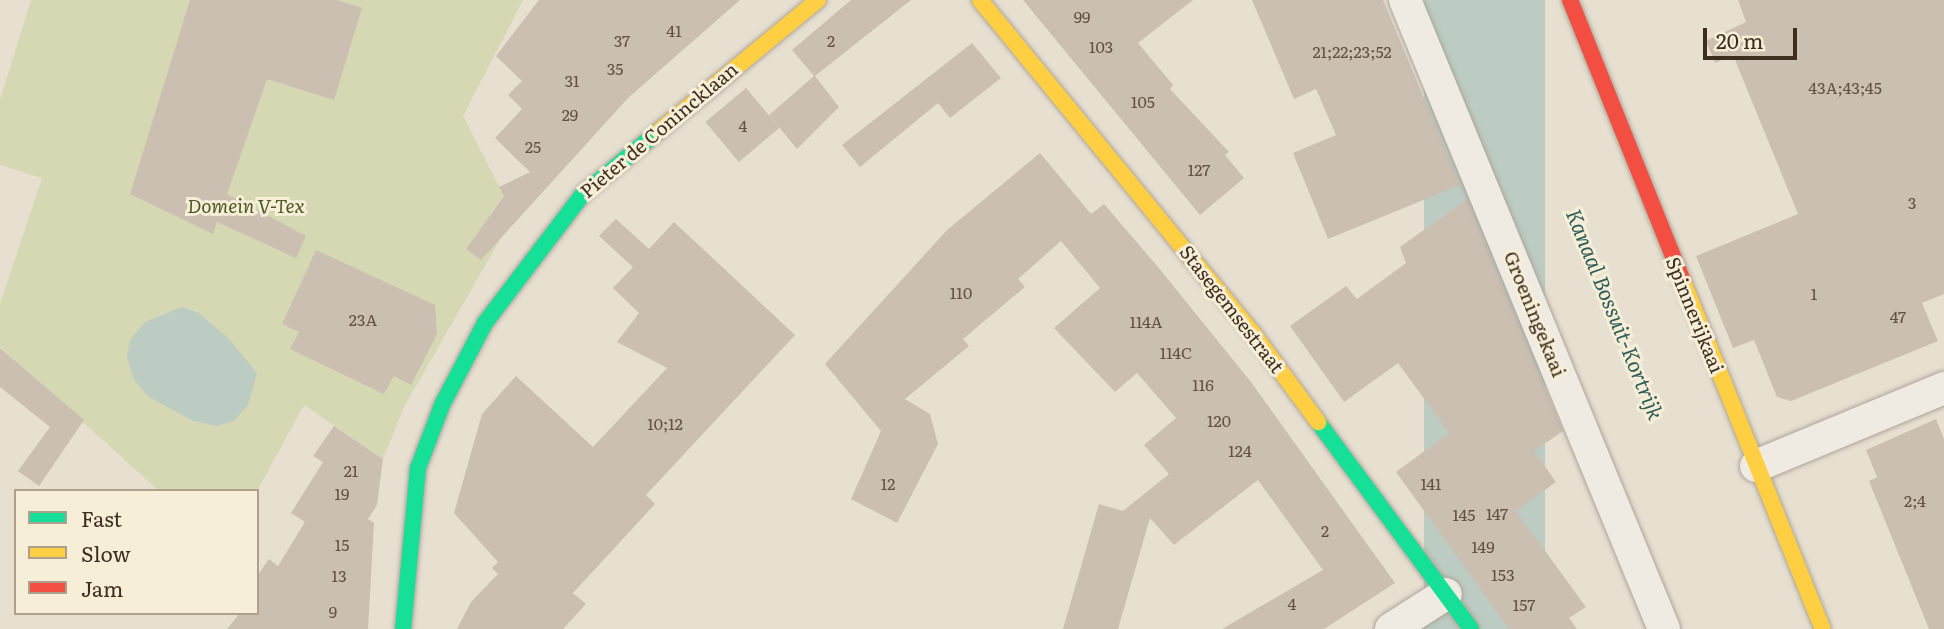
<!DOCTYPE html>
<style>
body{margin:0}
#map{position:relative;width:1944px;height:629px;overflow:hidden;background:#e7e0d1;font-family:Literata,serif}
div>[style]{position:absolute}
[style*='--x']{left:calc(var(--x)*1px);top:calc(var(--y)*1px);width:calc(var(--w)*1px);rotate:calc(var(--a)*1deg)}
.green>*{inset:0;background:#d6d7b3}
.water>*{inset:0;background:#bcccc2;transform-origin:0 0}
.building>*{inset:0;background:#cbbfb2;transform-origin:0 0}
.roads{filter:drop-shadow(0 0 2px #ada599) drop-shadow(0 0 2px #ada599)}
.street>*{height:32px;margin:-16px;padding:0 16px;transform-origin:16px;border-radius:16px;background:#efebe3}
.fast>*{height:16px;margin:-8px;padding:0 8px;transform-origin:8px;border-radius:8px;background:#16e098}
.slow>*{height:16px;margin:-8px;padding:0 8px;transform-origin:8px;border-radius:8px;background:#ffcf43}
.jam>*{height:16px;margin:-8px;padding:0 8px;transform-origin:8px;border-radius:8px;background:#f24e42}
span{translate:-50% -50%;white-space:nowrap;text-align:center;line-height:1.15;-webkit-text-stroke:6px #f7eed8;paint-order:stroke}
.number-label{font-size:16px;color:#605244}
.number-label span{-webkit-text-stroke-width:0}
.street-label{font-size:19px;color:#3d2e20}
.park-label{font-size:19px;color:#4d5a26;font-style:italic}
.water-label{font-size:21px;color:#2f5d5a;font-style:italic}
.legend{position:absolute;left:14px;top:489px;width:245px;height:126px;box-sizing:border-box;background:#f7eed8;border:2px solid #ada18e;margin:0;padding:9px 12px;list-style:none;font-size:21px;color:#3d2e20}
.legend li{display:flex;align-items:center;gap:14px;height:35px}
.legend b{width:35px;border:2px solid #ada18e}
.scale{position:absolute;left:1703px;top:28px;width:94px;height:32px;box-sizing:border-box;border:4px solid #3d2e20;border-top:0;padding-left:9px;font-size:21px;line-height:24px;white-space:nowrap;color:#3d2e20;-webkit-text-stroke:5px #f7eed8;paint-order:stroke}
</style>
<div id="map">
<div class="green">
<div style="clip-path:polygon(31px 0,523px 0,463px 116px,504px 196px,490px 214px,502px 236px,404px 407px,383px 459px,304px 405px,257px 491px,159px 491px,0 347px,0 304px,42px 178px,0 165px,0 100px)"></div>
</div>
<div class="water">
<div style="left:1424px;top:0;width:121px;height:680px"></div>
<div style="clip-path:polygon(182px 307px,199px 313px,229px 339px,257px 373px,248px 405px,234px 421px,217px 426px,193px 421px,149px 397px,134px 380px,127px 357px,130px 340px,145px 322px)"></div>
</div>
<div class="building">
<div style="clip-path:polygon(190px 0,337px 0,362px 8px,334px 100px,267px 79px,227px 194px,306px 236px,296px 258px,217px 222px,213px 234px,130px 194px)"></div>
<div style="clip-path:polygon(539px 0,740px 0,628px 98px,481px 260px,466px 249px,504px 196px,499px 187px,530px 172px,495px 138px,522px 109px,508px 95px,522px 81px,496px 56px)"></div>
<div style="clip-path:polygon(851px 0,911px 0,815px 76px,839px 107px,797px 149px,769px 115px,814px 76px,792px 50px)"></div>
<div style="clip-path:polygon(1023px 0,1193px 0,1138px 43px,1173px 85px,1170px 89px,1229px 152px,1225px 155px,1244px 178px,1200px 215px)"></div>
<div style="clip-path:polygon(1252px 0,1383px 0,1460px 185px,1328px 239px,1293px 153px,1336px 135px,1316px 89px,1294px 99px)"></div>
<div style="clip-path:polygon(1738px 0,1944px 0,1944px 294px,1922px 303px,1938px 341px,1791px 401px,1777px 397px,1754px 340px,1733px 348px,1696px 256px,1798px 214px,1733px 55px,1715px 63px,1706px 41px,1746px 22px)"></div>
<div style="clip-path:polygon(972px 43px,1001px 78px,950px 118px,938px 103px,860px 167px,842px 145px)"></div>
<div style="left:746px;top:88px;width:52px;height:53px;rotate:50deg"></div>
<div style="clip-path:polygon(1040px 153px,1091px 214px,1104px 204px,1158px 267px,1251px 382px,1395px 583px,1324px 629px,1222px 629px,1323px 570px,1258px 480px,1174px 545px,1150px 518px,1118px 629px,1063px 629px,1099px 504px,1123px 511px,1169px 474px,1144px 445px,1176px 418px,1137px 373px,1115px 392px,1054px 328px,1100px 288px,1061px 241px,1018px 279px,1025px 287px,963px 339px,969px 346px,905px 399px,930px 414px,938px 444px,897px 523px,851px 499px,881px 431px,825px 364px,947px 230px)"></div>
<div style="clip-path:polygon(1467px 199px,1563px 431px,1534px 451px,1556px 482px,1516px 511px,1586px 607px,1569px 618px,1577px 629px,1509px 629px,1396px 472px,1449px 433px,1398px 363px,1344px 402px,1290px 326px,1346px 286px,1357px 299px,1406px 263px,1400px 247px)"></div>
<div style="clip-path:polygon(616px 219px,649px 249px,674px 222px,795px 335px,646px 495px,655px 504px,573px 593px,586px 604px,563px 629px,457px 629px,471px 602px,498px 574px,492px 568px,498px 562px,454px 513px,482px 414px,516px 376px,593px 447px,667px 368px,617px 342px,639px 313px,613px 288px,633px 267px,599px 236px)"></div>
<div style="clip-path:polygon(316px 250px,435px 305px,437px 334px,411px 385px,394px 376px,384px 394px,290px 349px,299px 332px,282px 324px)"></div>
<div style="clip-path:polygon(0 348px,84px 420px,39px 486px,18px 471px,50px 427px,0 387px)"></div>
<div style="clip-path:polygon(1936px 419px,1944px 439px,1944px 629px,1929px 629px,1869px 481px,1877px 477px,1866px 450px)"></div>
<div style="clip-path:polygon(334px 426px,383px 459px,377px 505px,368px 519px,374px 523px,368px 629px,227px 629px,240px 613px,257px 613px,257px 576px,269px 559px,278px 566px,305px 522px,291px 513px,323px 462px,313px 456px)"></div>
</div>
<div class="roads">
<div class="street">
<div style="--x:1405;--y:0;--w:680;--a:67.62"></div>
<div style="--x:1756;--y:466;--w:204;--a:-22.5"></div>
<div style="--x:1391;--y:629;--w:65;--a:-32.5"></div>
</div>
<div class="fast">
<div style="--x:1318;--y:422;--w:257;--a:53.5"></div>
<div style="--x:403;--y:629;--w:162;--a:-84.7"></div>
<div style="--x:418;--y:468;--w:67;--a:-69.1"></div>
<div style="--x:442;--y:405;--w:93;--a:-62.3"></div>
<div style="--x:485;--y:323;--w:162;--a:-52.8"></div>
<div style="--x:583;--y:194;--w:99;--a:-39.7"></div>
</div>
<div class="slow">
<div style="--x:980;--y:0;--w:429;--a:50.7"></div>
<div style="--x:1252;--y:332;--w:112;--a:53.7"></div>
<div style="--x:659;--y:131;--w:206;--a:-39.5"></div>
<div style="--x:1682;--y:279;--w:377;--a:68.1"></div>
</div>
<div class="jam">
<div style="--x:1570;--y:0;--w:301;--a:68.1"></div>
</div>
</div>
<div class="number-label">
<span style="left:1082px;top:16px">99</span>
<span style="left:674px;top:30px">41</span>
<span style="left:622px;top:40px">37</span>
<span style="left:831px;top:40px">2</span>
<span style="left:1101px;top:46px">103</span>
<span style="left:1352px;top:51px">21;22;23;52</span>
<span style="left:615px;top:68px">35</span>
<span style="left:572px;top:80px">31</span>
<span style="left:1845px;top:87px">43A;43;45</span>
<span style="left:1143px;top:101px">105</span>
<span style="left:570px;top:114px">29</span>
<span style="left:743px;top:125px">4</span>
<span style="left:533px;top:146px">25</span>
<span style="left:1199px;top:169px">127</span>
<span style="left:1912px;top:202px">3</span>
<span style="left:961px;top:292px">110</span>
<span style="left:1814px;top:293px">1</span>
<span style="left:1898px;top:316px">47</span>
<span style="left:363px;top:319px">23A</span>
<span style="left:1146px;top:321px">114A</span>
<span style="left:1176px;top:352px">114C</span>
<span style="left:1203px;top:384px">116</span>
<span style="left:1219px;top:420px">120</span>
<span style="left:665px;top:423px">10;12</span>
<span style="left:1240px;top:450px">124</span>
<span style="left:351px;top:470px">21</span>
<span style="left:888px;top:483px">12</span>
<span style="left:1431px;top:483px">141</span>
<span style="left:342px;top:493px">19</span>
<span style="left:1915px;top:500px">2;4</span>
<span style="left:1497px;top:513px">147</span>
<span style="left:1464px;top:514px">145</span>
<span style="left:1325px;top:530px">2</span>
<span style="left:342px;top:544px">15</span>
<span style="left:1483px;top:546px">149</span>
<span style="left:1503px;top:574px">153</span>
<span style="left:339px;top:575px">13</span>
<span style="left:1292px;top:603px">4</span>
<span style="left:1524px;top:604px">157</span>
<span style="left:333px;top:611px">9</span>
</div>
<div class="street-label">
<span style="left:659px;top:130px;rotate:-40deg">Pieter de Conincklaan</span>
<span style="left:1232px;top:309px;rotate:52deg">Stasegemsestraat</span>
<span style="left:1535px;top:314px;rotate:68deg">Groeningekaai</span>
<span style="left:1695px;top:315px;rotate:68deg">Spinnerijkaai</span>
</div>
<div class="park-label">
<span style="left:246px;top:206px">Domein V-Tex</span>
</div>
<div class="water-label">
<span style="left:1616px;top:314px;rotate:68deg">Kanaal Bossuit-Kortrijk</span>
</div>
<ul class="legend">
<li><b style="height:9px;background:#16e098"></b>Fast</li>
<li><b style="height:9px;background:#ffcf43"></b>Slow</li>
<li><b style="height:9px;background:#f24e42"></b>Jam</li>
</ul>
<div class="scale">20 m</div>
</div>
